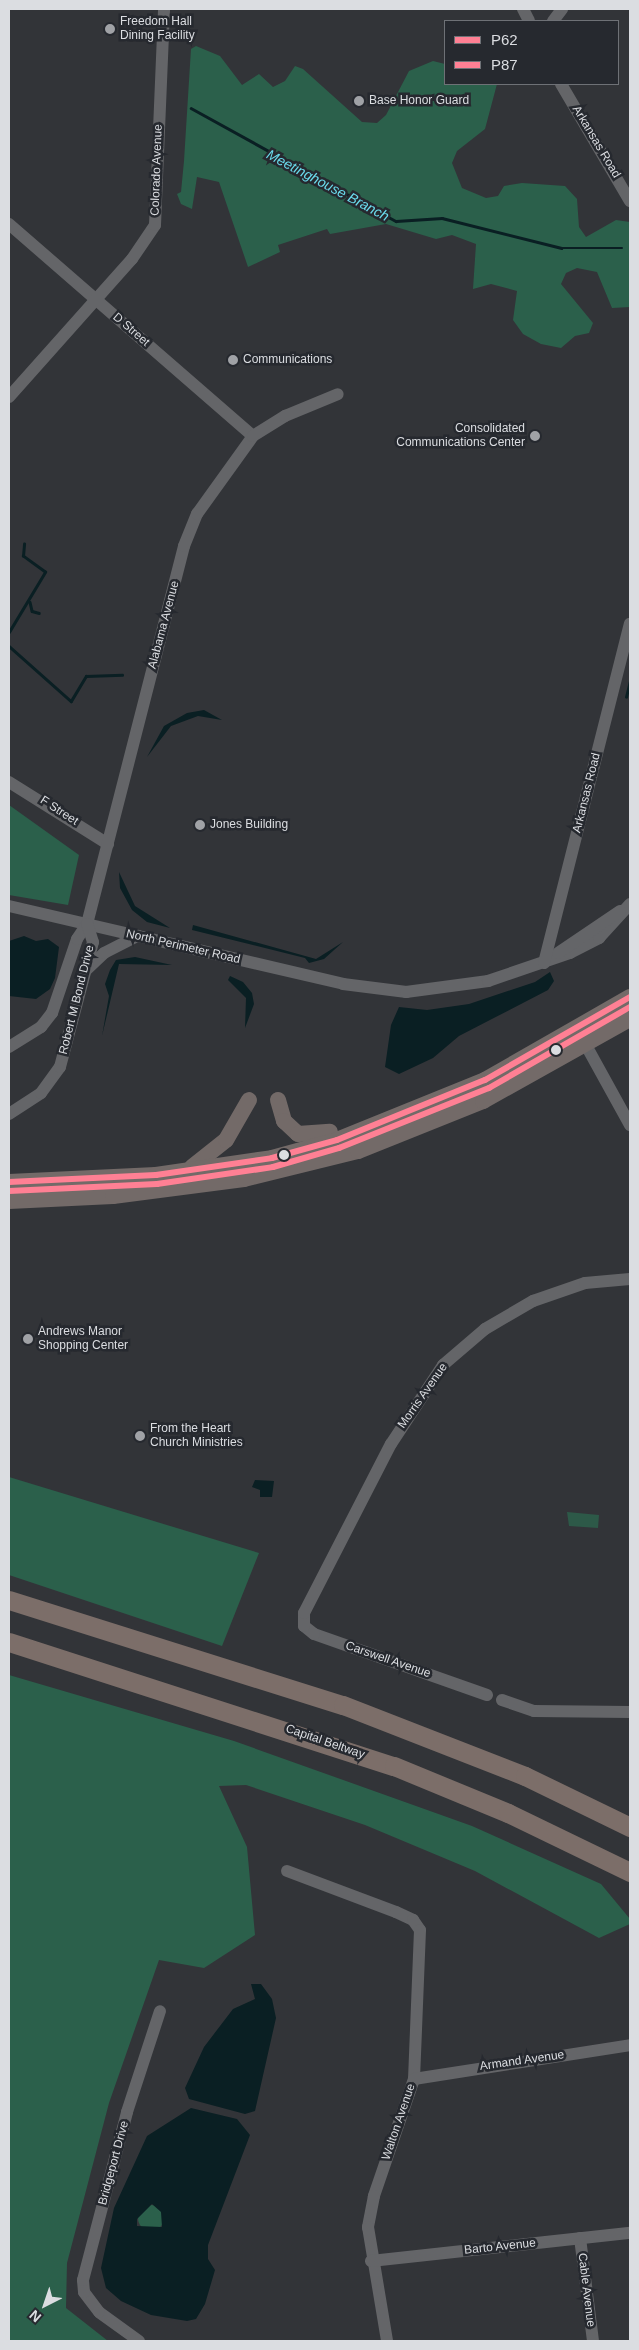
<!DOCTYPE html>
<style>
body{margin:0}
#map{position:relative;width:639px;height:2350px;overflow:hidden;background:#323438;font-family:Helvetica,sans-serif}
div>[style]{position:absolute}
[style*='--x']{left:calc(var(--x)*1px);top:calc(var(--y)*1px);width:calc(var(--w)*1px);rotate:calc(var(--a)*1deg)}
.green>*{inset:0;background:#2d5948}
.forest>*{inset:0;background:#2b604b}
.round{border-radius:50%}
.water>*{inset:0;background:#0a1f23}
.stream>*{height:2.5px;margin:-1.25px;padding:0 1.25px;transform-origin:1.25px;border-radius:1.25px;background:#0a1f23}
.minor>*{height:12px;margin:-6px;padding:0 6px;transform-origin:6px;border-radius:6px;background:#646568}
.major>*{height:16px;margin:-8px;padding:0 8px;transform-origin:8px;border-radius:8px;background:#736a68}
.highway>*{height:19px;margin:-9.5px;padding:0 9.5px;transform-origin:9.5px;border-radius:9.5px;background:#7c6e69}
.bus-1>*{height:6px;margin:-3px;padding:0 3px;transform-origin:3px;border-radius:3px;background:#ff8094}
.bus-2>*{height:6px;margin:-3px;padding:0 3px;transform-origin:3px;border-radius:3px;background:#ff8094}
.dots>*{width:14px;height:14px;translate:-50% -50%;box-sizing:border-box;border:2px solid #26292f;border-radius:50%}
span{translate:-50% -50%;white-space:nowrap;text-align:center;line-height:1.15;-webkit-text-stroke:5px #26292f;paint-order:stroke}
.poi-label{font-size:12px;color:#dbdde1}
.left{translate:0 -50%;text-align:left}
.right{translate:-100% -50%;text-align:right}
.street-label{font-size:12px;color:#dbdde1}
.water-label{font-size:14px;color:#6adbec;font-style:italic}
.frame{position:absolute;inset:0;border:10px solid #dbdde1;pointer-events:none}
.legend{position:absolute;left:444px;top:20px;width:175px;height:65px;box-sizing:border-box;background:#26292f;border:1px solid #6e7176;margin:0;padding:6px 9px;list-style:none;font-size:15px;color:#dbdde1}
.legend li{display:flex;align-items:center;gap:10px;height:25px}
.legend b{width:25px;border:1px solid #6e7176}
.north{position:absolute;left:20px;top:2280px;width:50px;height:50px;-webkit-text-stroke:4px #26292f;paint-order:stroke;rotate:221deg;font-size:14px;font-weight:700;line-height:20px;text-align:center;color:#dbdde1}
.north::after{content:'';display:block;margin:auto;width:18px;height:22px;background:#dbdde1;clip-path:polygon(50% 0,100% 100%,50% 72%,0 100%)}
</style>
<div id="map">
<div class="green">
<div style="clip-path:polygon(567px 1512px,599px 1515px,598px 1528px,569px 1526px)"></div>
</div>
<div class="forest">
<div style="clip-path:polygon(196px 46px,220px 56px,242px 85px,259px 74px,273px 87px,285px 81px,295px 66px,303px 69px,362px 122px,377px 123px,386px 115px,409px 71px,433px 61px,445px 64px,445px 84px,497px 84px,485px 129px,457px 151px,452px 163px,462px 188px,486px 198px,498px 196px,504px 186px,522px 183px,565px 186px,577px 199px,579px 227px,586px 237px,616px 220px,630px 222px,630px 307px,612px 308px,597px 272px,577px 268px,566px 273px,561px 284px,593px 323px,589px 333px,575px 336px,561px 348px,541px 344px,523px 334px,513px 320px,517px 291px,491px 284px,473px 289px,476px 244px,452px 235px,436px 239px,386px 224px,330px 234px,327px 229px,278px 245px,280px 252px,248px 267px,219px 182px,197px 177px,192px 209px,181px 204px,177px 194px,181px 192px,184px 161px,191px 49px)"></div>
<div style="clip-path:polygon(9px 805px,79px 855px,68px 905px,9px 895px)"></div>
<div style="clip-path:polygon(9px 1477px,259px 1553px,222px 1646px,9px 1575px)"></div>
<div style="clip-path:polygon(9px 1675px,234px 1741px,472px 1826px,601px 1884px,630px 1919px,630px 1924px,599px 1938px,475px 1871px,365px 1825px,246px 1785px,219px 1786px,247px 1847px,255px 1935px,204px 1968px,159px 1960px,109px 2103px,67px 2263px,66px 2308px,108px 2341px,9px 2341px)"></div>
<div class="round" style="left:138px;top:2205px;width:26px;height:26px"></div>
</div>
<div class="water">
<div style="clip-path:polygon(204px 710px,222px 720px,198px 716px,171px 726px,147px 757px,164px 726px,187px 713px)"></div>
<div style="clip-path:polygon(119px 872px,135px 906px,170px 928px,147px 922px,132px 910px,120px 888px)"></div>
<div style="clip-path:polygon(193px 925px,316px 959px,343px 942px,324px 959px,309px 963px,305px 958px,192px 930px)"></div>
<div style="clip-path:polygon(24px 936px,36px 941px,48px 939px,59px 947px,55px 978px,50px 989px,36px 999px,9px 996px,9px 941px)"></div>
<div style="clip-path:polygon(135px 957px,172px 965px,119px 964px,102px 1036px,109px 996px,105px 984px,110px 970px,116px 960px)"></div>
<div style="clip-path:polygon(550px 972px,554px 981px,548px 990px,459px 1036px,433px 1058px,399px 1074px,385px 1067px,391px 1025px,399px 1007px,427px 1010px,469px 1004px,535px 982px)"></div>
<div style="clip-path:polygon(230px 976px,243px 982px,252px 993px,254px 1004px,245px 1028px,246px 998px,228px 980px)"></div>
<div style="clip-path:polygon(255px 1480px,274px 1481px,272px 1497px,260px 1497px,260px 1490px,252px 1487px)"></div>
<div style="clip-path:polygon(251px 1984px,261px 1984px,272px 1999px,276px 2018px,255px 2111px,245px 2114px,189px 2099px,185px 2088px,204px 2047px,233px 2009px,255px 1999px)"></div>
<div style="clip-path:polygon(evenodd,191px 2108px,237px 2119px,250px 2135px,208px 2245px,208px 2259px,215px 2270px,205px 2304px,196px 2319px,187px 2321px,151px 2315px,121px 2301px,106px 2288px,101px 2268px,114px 2208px,147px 2136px,191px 2108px,152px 2204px,161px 2212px,162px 2227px,137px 2226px,137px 2219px,152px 2204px)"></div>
</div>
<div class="stream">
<div style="--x:191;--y:108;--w:234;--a:28.9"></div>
<div style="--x:396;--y:221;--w:46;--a:-3.7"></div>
<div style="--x:442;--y:218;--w:123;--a:14.1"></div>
<div style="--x:561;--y:248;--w:61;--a:0"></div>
<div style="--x:30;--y:602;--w:9;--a:77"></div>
<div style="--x:32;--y:611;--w:7;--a:16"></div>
<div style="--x:9;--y:632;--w:70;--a:-59"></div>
<div style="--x:45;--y:572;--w:27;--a:-144"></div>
<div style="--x:23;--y:556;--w:12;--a:-85"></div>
<div style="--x:9;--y:646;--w:83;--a:41.6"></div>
<div style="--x:71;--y:701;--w:29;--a:-59"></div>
<div style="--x:86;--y:676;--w:36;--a:-2"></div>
<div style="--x:626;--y:697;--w:16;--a:-76"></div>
</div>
<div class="minor">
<div style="--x:523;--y:9;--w:13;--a:63"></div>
<div style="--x:553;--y:21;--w:15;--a:-53"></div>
<div style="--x:561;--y:84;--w:136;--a:59.5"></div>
<div style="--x:9;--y:224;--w:323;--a:41"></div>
<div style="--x:9;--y:397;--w:185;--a:-48.3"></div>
<div style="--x:132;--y:259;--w:41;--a:-55.9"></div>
<div style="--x:155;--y:225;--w:216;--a:-87.6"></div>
<div style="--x:9;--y:782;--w:117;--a:32.1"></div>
<div style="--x:9;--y:906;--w:343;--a:13.1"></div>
<div style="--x:343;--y:984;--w:64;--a:7.2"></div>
<div style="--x:406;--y:992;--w:83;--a:-7.6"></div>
<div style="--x:488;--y:981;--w:87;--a:-18.9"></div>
<div style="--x:570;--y:953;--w:33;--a:-27"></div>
<div style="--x:599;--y:938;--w:46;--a:-47.6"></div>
<div style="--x:558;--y:953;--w:75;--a:-34.1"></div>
<div style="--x:544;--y:963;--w:350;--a:-75.8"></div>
<div style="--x:86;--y:970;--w:25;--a:-43"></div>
<div style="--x:104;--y:953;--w:38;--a:-27"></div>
<div style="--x:577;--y:1029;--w:110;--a:61.1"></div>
<div style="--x:9;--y:1047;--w:38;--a:-32"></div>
<div style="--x:41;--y:1027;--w:18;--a:-52"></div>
<div style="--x:52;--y:1013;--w:78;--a:-71.3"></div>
<div style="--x:77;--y:939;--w:18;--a:-56"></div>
<div style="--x:87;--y:924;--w:390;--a:-75.6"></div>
<div style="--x:184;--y:546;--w:35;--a:-68"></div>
<div style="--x:197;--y:514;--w:96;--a:-54.3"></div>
<div style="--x:253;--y:436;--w:38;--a:-32"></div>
<div style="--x:285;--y:416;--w:57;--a:-22.5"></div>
<div style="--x:9;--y:1114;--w:38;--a:-33"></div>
<div style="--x:41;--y:1093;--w:32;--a:-54"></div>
<div style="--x:60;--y:1067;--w:129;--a:-75.2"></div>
<div style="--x:93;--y:942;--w:19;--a:-108"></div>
<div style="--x:487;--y:1695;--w:183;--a:-160.6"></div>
<div style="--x:314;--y:1634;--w:13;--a:-141"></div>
<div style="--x:304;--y:1626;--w:13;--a:-90"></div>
<div style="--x:304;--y:1613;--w:190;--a:-62.8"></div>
<div style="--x:391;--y:1444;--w:95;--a:-56.6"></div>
<div style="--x:443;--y:1365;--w:55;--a:-40.6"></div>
<div style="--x:485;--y:1329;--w:56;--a:-30.3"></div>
<div style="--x:533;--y:1301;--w:55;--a:-19.1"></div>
<div style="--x:585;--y:1283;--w:45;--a:-5.1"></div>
<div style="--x:502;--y:1700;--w:34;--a:19"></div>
<div style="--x:534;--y:1711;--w:96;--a:0.6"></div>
<div style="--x:287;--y:1871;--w:116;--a:20.6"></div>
<div style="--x:396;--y:1912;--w:19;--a:25"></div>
<div style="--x:413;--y:1920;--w:12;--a:55"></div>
<div style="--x:420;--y:1930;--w:149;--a:92.3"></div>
<div style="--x:414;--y:2079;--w:124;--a:108.9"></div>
<div style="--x:374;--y:2196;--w:32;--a:101"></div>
<div style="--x:368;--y:2227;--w:116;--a:80.5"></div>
<div style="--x:414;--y:2079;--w:219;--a:-8.9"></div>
<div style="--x:580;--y:2238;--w:104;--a:82.8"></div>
<div style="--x:371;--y:2261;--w:261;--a:-6.2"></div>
<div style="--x:139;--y:2341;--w:49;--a:-144.1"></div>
<div style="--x:99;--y:2312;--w:25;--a:-127"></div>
<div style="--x:84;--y:2292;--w:12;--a:-95"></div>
<div style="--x:83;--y:2280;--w:174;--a:-75.3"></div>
<div style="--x:127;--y:2112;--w:106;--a:-71.9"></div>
</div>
<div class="major">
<div style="--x:278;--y:1100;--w:22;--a:74"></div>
<div style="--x:284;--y:1121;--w:19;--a:43"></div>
<div style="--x:298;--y:1134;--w:32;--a:-4"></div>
<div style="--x:192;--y:1167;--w:43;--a:-38.5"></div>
<div style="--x:226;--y:1140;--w:46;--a:-60.1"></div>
<div style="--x:9;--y:1182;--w:147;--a:-2.7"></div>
<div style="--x:156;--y:1175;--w:117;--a:-8.3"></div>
<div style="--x:272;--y:1158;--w:67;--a:-15.5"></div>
<div style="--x:337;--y:1140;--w:160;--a:-22.1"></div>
<div style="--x:485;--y:1080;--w:167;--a:-29.8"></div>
<div style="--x:9;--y:1201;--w:104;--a:-2.8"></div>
<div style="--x:113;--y:1196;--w:132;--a:-7.4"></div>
<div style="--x:244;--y:1179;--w:117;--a:-13.8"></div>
<div style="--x:358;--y:1151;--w:135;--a:-21.8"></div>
<div style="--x:483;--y:1101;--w:168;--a:-29.2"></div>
</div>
<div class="highway">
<div style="--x:9;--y:1600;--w:350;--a:17.5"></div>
<div style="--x:343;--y:1705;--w:195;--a:21.3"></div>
<div style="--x:525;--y:1776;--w:117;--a:25.9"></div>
<div style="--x:9;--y:1642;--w:404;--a:17.9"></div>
<div style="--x:394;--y:1766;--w:123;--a:22.4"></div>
<div style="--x:508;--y:1813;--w:136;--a:25.8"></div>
</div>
<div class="bus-1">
<div style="--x:9;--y:1182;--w:147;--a:-2.7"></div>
<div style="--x:156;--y:1175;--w:117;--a:-8.3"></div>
<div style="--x:272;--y:1158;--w:67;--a:-15.5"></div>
<div style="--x:337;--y:1140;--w:160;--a:-22.1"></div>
<div style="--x:485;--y:1080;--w:167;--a:-29.8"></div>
</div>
<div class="bus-2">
<div style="--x:9;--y:1191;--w:148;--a:-2.7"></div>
<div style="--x:157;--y:1184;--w:117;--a:-8.3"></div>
<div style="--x:273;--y:1167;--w:69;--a:-16.1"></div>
<div style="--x:339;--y:1148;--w:162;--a:-21.8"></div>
<div style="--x:489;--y:1088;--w:163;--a:-29.9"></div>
</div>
<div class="dots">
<div style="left:110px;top:29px;background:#a0a2a6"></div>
<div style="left:359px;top:101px;background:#a0a2a6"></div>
<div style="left:233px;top:360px;background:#a0a2a6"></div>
<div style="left:535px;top:436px;background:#a0a2a6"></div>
<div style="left:200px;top:825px;background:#a0a2a6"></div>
<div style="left:556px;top:1050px;background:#dbdde1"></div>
<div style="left:284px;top:1155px;background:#dbdde1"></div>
<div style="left:28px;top:1339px;background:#a0a2a6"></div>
<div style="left:140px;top:1436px;background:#a0a2a6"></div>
</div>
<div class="poi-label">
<span class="left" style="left:120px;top:29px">Freedom Hall<br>Dining Facility</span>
<span class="left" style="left:369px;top:101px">Base Honor Guard</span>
<span class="left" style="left:243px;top:360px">Communications</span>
<span class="right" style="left:525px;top:436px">Consolidated<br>Communications Center</span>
<span class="left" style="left:210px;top:825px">Jones Building</span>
<span class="left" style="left:38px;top:1339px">Andrews Manor<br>Shopping Center</span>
<span class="left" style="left:150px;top:1436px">From the Heart<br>Church Ministries</span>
</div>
<div class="street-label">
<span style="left:596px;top:142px;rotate:59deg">Arkansas Road</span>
<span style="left:157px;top:170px;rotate:-88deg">Colorado Avenue</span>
<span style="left:131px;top:330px;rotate:41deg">D Street</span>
<span style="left:164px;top:625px;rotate:-75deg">Alabama Avenue</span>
<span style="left:587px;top:793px;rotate:-76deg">Arkansas Road</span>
<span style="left:59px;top:811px;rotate:33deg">F Street</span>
<span style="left:183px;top:947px;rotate:13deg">North Perimeter Road</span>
<span style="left:77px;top:1000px;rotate:-76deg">Robert M Bond Drive</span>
<span style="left:423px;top:1396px;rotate:-55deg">Morris Avenue</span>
<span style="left:388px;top:1660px;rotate:19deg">Carswell Avenue</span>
<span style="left:325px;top:1742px;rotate:19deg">Capital Beltway</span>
<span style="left:522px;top:2061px;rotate:-8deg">Armand Avenue</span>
<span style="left:399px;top:2122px;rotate:-71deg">Walton Avenue</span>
<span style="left:114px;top:2163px;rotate:-75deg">Bridgeport Drive</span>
<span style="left:500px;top:2247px;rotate:-6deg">Barto Avenue</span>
<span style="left:586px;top:2290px;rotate:83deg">Cable Avenue</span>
</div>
<div class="water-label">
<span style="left:328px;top:185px;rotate:28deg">Meetinghouse Branch</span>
</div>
<div class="frame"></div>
<ul class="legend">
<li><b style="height:6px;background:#ff8094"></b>P62</li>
<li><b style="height:6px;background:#ff8094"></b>P87</li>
</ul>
<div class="north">N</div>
</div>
